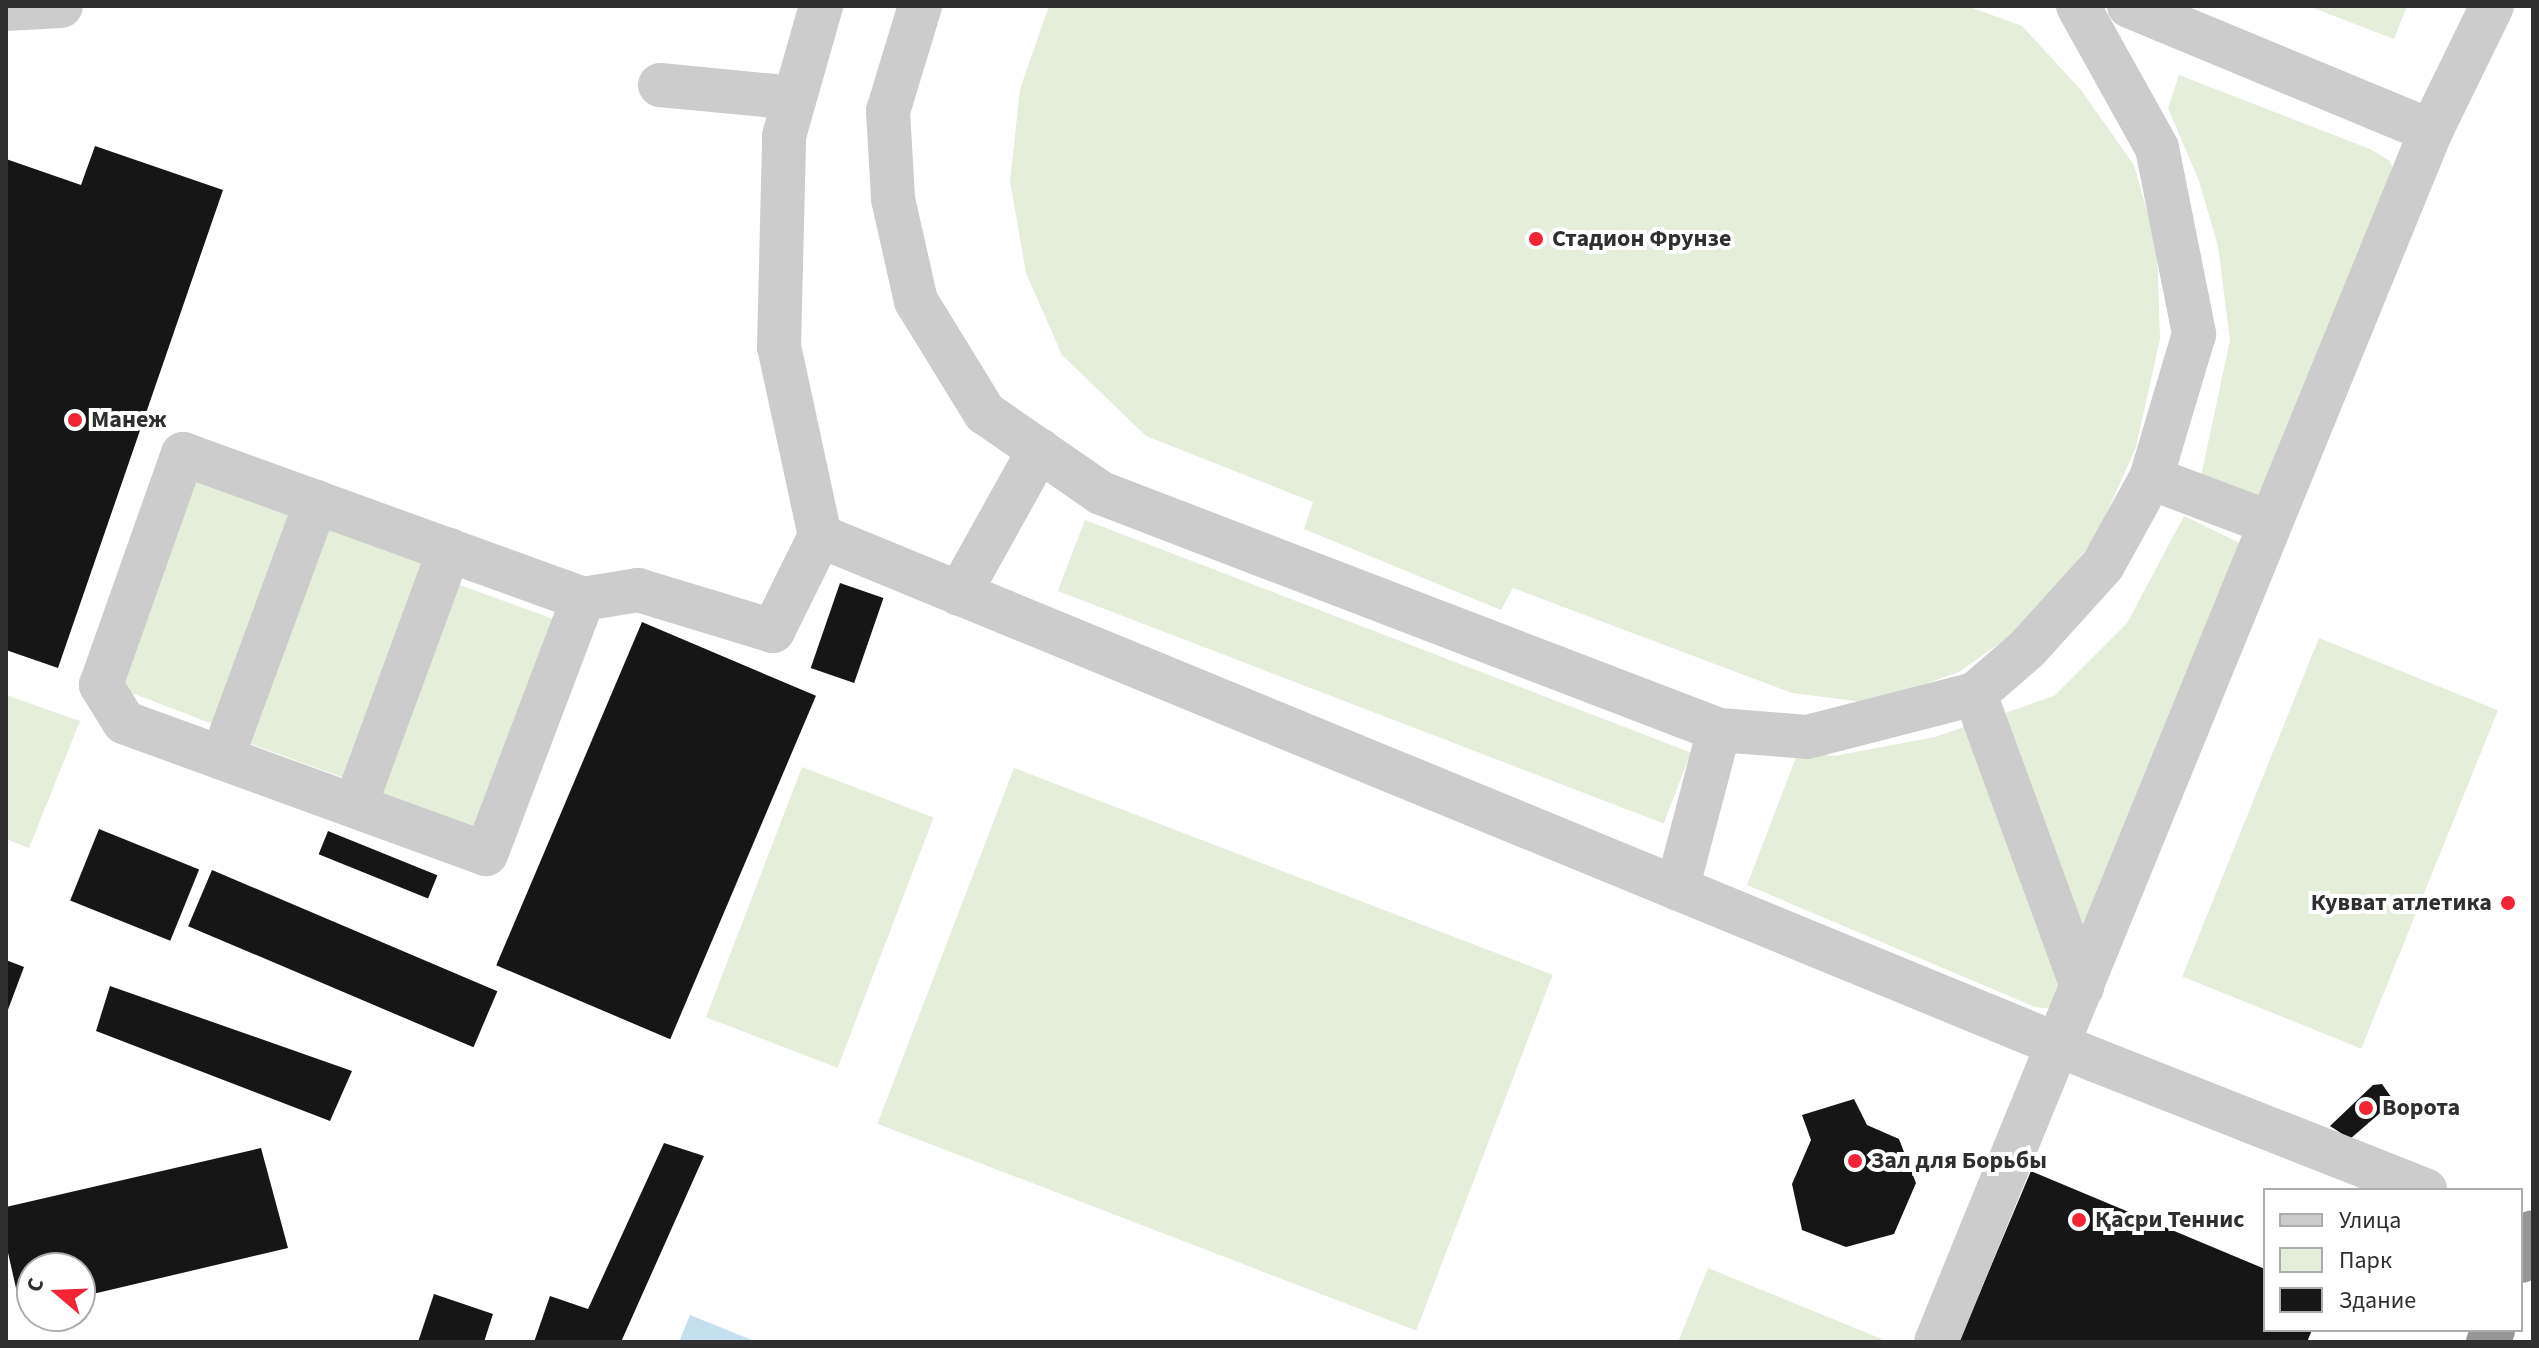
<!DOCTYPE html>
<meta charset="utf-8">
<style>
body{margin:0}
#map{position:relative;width:2539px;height:1348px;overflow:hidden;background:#fff;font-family:"Source Sans 3",sans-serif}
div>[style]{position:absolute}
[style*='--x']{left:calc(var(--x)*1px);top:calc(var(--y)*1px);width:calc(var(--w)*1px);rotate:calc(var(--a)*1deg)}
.green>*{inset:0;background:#e5eddb;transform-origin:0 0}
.water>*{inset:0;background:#c6dfee}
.building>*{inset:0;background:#161616;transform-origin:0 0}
.minor>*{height:44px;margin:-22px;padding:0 22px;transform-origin:22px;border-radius:22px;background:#ccc}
.highway>*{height:44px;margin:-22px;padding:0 22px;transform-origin:22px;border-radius:22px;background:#969696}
.dots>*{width:22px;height:22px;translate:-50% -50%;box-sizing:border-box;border:4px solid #fff;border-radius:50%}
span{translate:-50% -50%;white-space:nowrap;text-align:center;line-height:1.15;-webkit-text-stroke:8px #fff;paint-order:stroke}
.poi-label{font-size:24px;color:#2f2f2f;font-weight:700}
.left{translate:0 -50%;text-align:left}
.right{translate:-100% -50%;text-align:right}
.frame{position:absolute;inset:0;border:8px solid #2f2f2f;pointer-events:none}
.legend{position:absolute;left:2263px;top:1188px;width:260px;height:144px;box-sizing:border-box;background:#fff;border:2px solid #acacac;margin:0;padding:10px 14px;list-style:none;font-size:24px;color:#2f2f2f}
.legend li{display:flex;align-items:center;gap:16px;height:40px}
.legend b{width:40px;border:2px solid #acacac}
.north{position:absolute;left:16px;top:1252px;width:80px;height:80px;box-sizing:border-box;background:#fff;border:2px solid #acacac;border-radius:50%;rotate:289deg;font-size:22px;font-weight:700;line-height:32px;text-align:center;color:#2f2f2f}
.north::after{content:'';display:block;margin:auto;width:28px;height:36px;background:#f22435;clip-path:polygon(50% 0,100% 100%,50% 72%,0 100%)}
</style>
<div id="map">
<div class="green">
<div style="clip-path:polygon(1049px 6px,1967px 6px,2022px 26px,2081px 90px,2134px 165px,2157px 247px,2160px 339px,2136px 447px,2096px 537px,2028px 623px,1959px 672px,1871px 703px,1792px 693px,1513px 588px,1501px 610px,1304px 529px,1313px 502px,1146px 436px,1062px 355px,1026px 273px,1010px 181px,1020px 89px)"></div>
<div style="clip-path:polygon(2308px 6px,2407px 6px,2394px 39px)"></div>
<div style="clip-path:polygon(2179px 75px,2370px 149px,2390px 161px,2396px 177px,2263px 508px,2200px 481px,2230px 340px,2218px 246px,2199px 181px,2168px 108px)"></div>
<div style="left:194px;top:477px;width:108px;height:224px;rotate:21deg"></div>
<div style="clip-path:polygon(2184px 516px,2244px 545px,2052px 1009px,2035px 1007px,1747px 885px,1798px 752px,1834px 756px,1935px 737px,2054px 696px,2127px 623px)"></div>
<div style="left:1085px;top:520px;width:649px;height:76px;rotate:21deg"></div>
<div style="left:327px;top:528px;width:102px;height:229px;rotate:20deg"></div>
<div style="left:457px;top:584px;width:117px;height:224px;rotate:20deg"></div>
<div style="left:2319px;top:638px;width:193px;height:365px;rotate:22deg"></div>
<div style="clip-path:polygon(6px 695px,80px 721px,29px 848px,6px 839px)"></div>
<div style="left:802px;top:767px;width:141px;height:268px;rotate:21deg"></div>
<div style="left:1014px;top:768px;width:577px;height:381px;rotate:21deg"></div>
<div style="clip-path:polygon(1708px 1268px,1889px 1342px,1678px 1342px)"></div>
</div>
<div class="water">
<div style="clip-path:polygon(690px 1315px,752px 1340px,751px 1342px,679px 1342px)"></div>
</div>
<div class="building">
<div style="clip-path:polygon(95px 146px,223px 190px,58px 668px,6px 650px,6px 159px,81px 185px)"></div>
<div style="left:840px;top:583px;width:46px;height:90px;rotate:19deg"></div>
<div style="left:642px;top:622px;width:189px;height:373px;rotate:23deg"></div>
<div style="left:99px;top:829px;width:108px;height:77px;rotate:22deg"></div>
<div style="left:328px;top:831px;width:118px;height:25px;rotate:22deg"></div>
<div style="left:212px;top:870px;width:310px;height:61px;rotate:23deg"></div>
<div style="clip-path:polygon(6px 960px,24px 967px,6px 1015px)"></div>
<div style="clip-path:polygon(110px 986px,352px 1071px,330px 1121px,96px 1031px)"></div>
<div style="clip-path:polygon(2382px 1084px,2394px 1101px,2350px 1139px,2330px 1126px,2373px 1085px)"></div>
<div style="clip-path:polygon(1854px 1099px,1867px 1125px,1899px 1139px,1916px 1183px,1894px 1234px,1846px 1247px,1802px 1230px,1792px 1184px,1811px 1140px,1802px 1115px)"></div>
<div style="clip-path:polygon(664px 1143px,704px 1156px,621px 1342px,534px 1342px,550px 1296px,588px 1309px)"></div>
<div style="clip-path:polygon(261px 1148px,288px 1248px,80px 1297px,80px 1268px,32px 1268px,32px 1308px,21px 1310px,6px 1244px,6px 1207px)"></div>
<div style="clip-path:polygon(2031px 1171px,2265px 1269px,2265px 1330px,2312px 1330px,2307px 1342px,1959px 1342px)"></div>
<div style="clip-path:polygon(434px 1294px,493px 1314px,484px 1342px,418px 1342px)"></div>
</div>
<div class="minor">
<div style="--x:920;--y:6;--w:110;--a:106.9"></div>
<div style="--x:888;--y:111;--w:88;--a:86.7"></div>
<div style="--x:893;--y:199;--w:105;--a:77.3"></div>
<div style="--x:916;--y:301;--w:132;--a:58.4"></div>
<div style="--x:985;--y:413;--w:141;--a:34.6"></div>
<div style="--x:1101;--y:493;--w:662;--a:20.98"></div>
<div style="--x:1719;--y:730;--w:164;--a:104.8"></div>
<div style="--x:2078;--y:6;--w:162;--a:60.9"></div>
<div style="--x:2157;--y:148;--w:190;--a:78.7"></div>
<div style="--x:2194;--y:334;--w:150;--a:106.6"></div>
<div style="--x:2151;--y:478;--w:99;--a:118.9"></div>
<div style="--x:2103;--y:565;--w:112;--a:132.1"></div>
<div style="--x:2028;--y:648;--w:70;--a:139"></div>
<div style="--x:1975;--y:694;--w:312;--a:69.9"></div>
<div style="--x:2129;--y:6;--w:327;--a:22.5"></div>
<div style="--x:6;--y:9;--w:55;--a:-3.1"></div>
<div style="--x:660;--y:85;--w:135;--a:5.5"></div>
<div style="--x:2151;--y:478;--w:127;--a:20.7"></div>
<div style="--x:820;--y:536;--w:1378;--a:22.34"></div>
<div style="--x:2095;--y:1060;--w:355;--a:21.5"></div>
<div style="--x:959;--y:594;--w:165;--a:-60.9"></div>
<div style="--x:583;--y:599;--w:273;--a:110.8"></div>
<div style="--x:486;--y:854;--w:385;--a:-160"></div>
<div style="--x:124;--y:722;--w:44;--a:-121.9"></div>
<div style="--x:101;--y:685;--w:245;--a:-70.5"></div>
<div style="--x:183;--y:454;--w:425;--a:19.9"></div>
<div style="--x:583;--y:599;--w:56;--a:-9.3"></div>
<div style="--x:638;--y:590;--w:141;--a:16.9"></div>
<div style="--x:773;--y:631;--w:106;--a:-63.7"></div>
<div style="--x:820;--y:536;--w:193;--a:-102.2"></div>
<div style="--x:779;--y:347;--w:211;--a:-88.6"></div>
<div style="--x:784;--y:136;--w:135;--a:-74.1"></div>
<div style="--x:1719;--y:730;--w:88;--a:4.5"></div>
<div style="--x:1807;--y:737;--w:173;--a:-14.4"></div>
<div style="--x:222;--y:758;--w:273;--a:-69.8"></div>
<div style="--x:355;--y:806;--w:273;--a:-69.8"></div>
<div style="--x:1936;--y:1342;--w:1308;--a:-67.77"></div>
<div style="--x:2431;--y:131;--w:139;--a:-64"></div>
</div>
<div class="highway">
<div style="--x:2521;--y:1261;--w:31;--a:-68"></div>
<div style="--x:2488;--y:1342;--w:13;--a:-67"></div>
</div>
<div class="dots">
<div style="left:1536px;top:239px;background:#f22435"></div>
<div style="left:75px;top:420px;background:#f22435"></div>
<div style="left:2508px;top:903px;background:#f22435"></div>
<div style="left:2366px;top:1108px;background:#f22435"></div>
<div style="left:1855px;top:1161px;background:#f22435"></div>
<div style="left:2079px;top:1220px;background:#f22435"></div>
</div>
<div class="poi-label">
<span class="left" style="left:1552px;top:239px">Стадион Фрунзе</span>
<span class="left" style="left:91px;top:420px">Манеж</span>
<span class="right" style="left:2492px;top:903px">Кувват атлетика</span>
<span class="left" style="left:2382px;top:1108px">Ворота</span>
<span class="left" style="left:1871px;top:1161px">Зал для Борьбы</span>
<span class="left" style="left:2095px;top:1220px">Қасри Теннис</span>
</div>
<div class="frame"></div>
<ul class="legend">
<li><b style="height:10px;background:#ccc"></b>Улица</li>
<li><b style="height:22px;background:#e5eddb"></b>Парк</li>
<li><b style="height:22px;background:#161616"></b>Здание</li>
</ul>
<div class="north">С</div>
</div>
